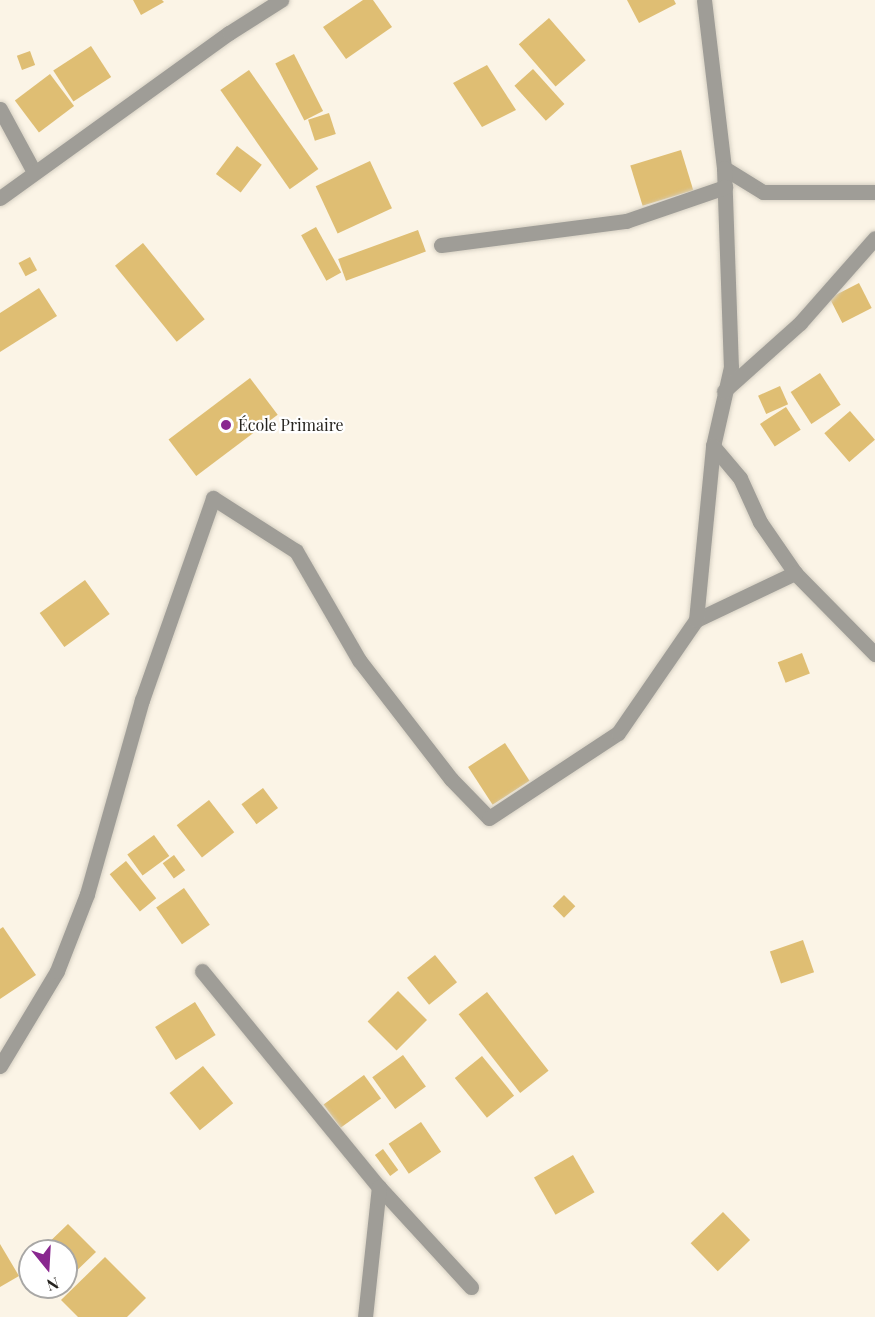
<!DOCTYPE html>
<meta charset="utf-8">
<style>
body{margin:0}
#map{position:relative;width:875px;height:1317px;overflow:hidden;background:#fbf4e6;font-family:"Playfair Display",serif}
div>[style]{position:absolute}
[style*='--x']{left:calc(var(--x)*1px);top:calc(var(--y)*1px);width:calc(var(--w)*1px);rotate:calc(var(--a)*1deg)}
.building>*{inset:0;background:#dfbe73;transform-origin:0 0}
.roads{filter:drop-shadow(0 0 2px #d5cfc2) drop-shadow(0 0 2px #d5cfc2)}
.minor>*{height:15px;margin:-7.5px;padding:0 7.5px;transform-origin:7.5px;border-radius:7.5px;background:#9f9d97}
.dots>*{width:16px;height:16px;translate:-50% -50%;box-sizing:border-box;border:3px solid #fff;border-radius:50%}
span{translate:-50% -50%;white-space:nowrap;text-align:center;line-height:1.15;-webkit-text-stroke:4.5px #fff;paint-order:stroke}
.poi-label{font-size:16px;color:#26241f}
.left{translate:0 -50%;text-align:left}
.north{position:absolute;left:18px;top:1239px;width:60px;height:60px;box-sizing:border-box;background:#fff;border:2px solid #a8a7a5;border-radius:50%;rotate:162deg;font-size:16px;font-weight:700;line-height:24px;text-align:center;color:#26241f}
.north::after{content:'';display:block;margin:auto;width:21px;height:27px;background:#89278f;clip-path:polygon(50% 0,100% 100%,50% 72%,0 100%)}
</style>
<div id="map">
<div class="building">
<div style="clip-path:polygon(133px 0,162px 0,164px 2px,141px 15px)"></div>
<div style="clip-path:polygon(363px 0,373px 0,392px 27px,346px 59px,323px 27px)"></div>
<div style="clip-path:polygon(627px 0,674px 0,676px 4px,639px 23px)"></div>
<div style="left:549px;top:18px;width:56px;height:40px;rotate:49deg"></div>
<div style="left:91px;top:46px;width:37px;height:45px;rotate:57deg"></div>
<div style="left:30px;top:51px;width:15px;height:14px;rotate:70deg"></div>
<div style="left:294px;top:54px;width:64px;height:21px;rotate:63deg"></div>
<div style="clip-path:polygon(487px 65px,516px 110px,482px 127px,453px 83px)"></div>
<div style="left:533px;top:69px;width:47px;height:25px;rotate:48deg"></div>
<div style="left:249px;top:70px;width:121px;height:35px;rotate:55deg"></div>
<div style="left:50px;top:74px;width:40px;height:44px;rotate:53deg"></div>
<div style="left:329px;top:113px;width:22px;height:22px;rotate:72deg"></div>
<div style="left:237px;top:146px;width:31px;height:35px;rotate:37deg"></div>
<div style="left:681px;top:150px;width:42px;height:53px;rotate:73deg"></div>
<div style="left:370px;top:161px;width:52px;height:60px;rotate:65deg"></div>
<div style="left:316px;top:227px;width:52px;height:17px;rotate:61deg"></div>
<div style="left:418px;top:230px;width:23px;height:85px;rotate:70deg"></div>
<div style="left:143px;top:243px;width:98px;height:36px;rotate:51deg"></div>
<div style="left:30px;top:257px;width:15px;height:13px;rotate:62deg"></div>
<div style="left:859px;top:283px;width:28px;height:33px;rotate:63deg"></div>
<div style="clip-path:polygon(39px 288px,57px 316px,0 352px,0 313px)"></div>
<div style="left:820px;top:373px;width:38px;height:35px;rotate:57deg"></div>
<div style="left:250px;top:378px;width:46px;height:102px;rotate:53deg"></div>
<div style="left:780px;top:386px;width:20px;height:24px;rotate:66deg"></div>
<div style="left:786px;top:407px;width:27px;height:31px;rotate:57deg"></div>
<div style="left:850px;top:411px;width:38px;height:34px;rotate:49deg"></div>
<div style="left:85px;top:580px;width:42px;height:56px;rotate:54deg"></div>
<div style="left:802px;top:653px;width:22px;height:26px;rotate:69deg"></div>
<div style="left:505px;top:743px;width:45px;height:44px;rotate:57deg"></div>
<div style="left:263px;top:788px;width:25px;height:27px;rotate:53deg"></div>
<div style="left:209px;top:800px;width:41px;height:41px;rotate:52deg"></div>
<div style="left:154px;top:835px;width:26px;height:33px;rotate:54deg"></div>
<div style="left:174px;top:855px;width:19px;height:14px;rotate:54deg"></div>
<div style="left:126px;top:861px;width:48px;height:21px;rotate:51deg"></div>
<div style="left:184px;top:888px;width:45px;height:34px;rotate:55deg"></div>
<div style="left:564px;top:895px;width:16px;height:16px;rotate:45deg"></div>
<div style="clip-path:polygon(3px 927px,36px 975px,0 999px,0 929px)"></div>
<div style="left:803px;top:940px;width:34px;height:35px;rotate:71deg"></div>
<div style="left:435px;top:955px;width:35px;height:36px;rotate:51deg"></div>
<div style="left:398px;top:991px;width:41px;height:43px;rotate:45deg"></div>
<div style="left:487px;top:992px;width:100px;height:36px;rotate:52deg"></div>
<div style="left:195px;top:1002px;width:39px;height:47px;rotate:58deg"></div>
<div style="left:403px;top:1055px;width:39px;height:38px;rotate:54deg"></div>
<div style="left:482px;top:1056px;width:51px;height:35px;rotate:51deg"></div>
<div style="left:203px;top:1066px;width:48px;height:43px;rotate:51deg"></div>
<div style="left:364px;top:1075px;width:29px;height:50px;rotate:54deg"></div>
<div style="left:421px;top:1122px;width:36px;height:39px;rotate:56deg"></div>
<div style="left:383px;top:1149px;width:26px;height:10px;rotate:54deg"></div>
<div style="left:573px;top:1155px;width:43px;height:45px;rotate:60deg"></div>
<div style="left:723px;top:1212px;width:39px;height:45px;rotate:46deg"></div>
<div style="clip-path:polygon(68px 1224px,96px 1252px,66px 1281px,66px 1251px,40px 1251px)"></div>
<div style="clip-path:polygon(0 1244px,19px 1276px,0 1287px)"></div>
<div style="clip-path:polygon(105px 1257px,146px 1298px,127px 1317px,78px 1317px,61px 1300px)"></div>
</div>
<div class="roads">
<div class="minor">
<div style="--x:704;--y:0;--w:169;--a:83.2"></div>
<div style="--x:724;--y:168;--w:46;--a:31.6"></div>
<div style="--x:763;--y:192;--w:112;--a:0"></div>
<div style="--x:0;--y:109;--w:72;--a:61.6"></div>
<div style="--x:724;--y:168;--w:199;--a:88"></div>
<div style="--x:731;--y:367;--w:81;--a:102.8"></div>
<div style="--x:713;--y:446;--w:42;--a:49.8"></div>
<div style="--x:740;--y:478;--w:48;--a:65.6"></div>
<div style="--x:760;--y:522;--w:62;--a:55.5"></div>
<div style="--x:795;--y:573;--w:114;--a:45.4"></div>
<div style="--x:0;--y:198;--w:282;--a:-35.8"></div>
<div style="--x:229;--y:33;--w:62;--a:-32.4"></div>
<div style="--x:441;--y:245;--w:187;--a:-7.4"></div>
<div style="--x:626;--y:221;--w:105;--a:-19"></div>
<div style="--x:724;--y:391;--w:102;--a:-41.8"></div>
<div style="--x:800;--y:323;--w:113;--a:-48.6"></div>
<div style="--x:696;--y:620;--w:110;--a:-25.4"></div>
<div style="--x:202;--y:971;--w:279;--a:50.7"></div>
<div style="--x:379;--y:1187;--w:136;--a:47.4"></div>
<div style="--x:0;--y:1066;--w:111;--a:-59"></div>
<div style="--x:57;--y:971;--w:83;--a:-68.7"></div>
<div style="--x:87;--y:894;--w:202;--a:-74.2"></div>
<div style="--x:142;--y:700;--w:214;--a:-70.6"></div>
<div style="--x:213;--y:498;--w:98;--a:32.6"></div>
<div style="--x:296;--y:551;--w:126;--a:60"></div>
<div style="--x:359;--y:660;--w:150;--a:52.3"></div>
<div style="--x:451;--y:779;--w:54;--a:45.7"></div>
<div style="--x:489;--y:818;--w:154;--a:-33.4"></div>
<div style="--x:618;--y:733;--w:137;--a:-55.4"></div>
<div style="--x:696;--y:620;--w:175;--a:-84.4"></div>
<div style="--x:365;--y:1317;--w:131;--a:-83.9"></div>
</div>
</div>
<div class="dots">
<div style="left:226px;top:425px;background:#89278f"></div>
</div>
<div class="poi-label">
<span class="left" style="left:238px;top:425px">École Primaire</span>
</div>
<div class="north">N</div>
</div>
